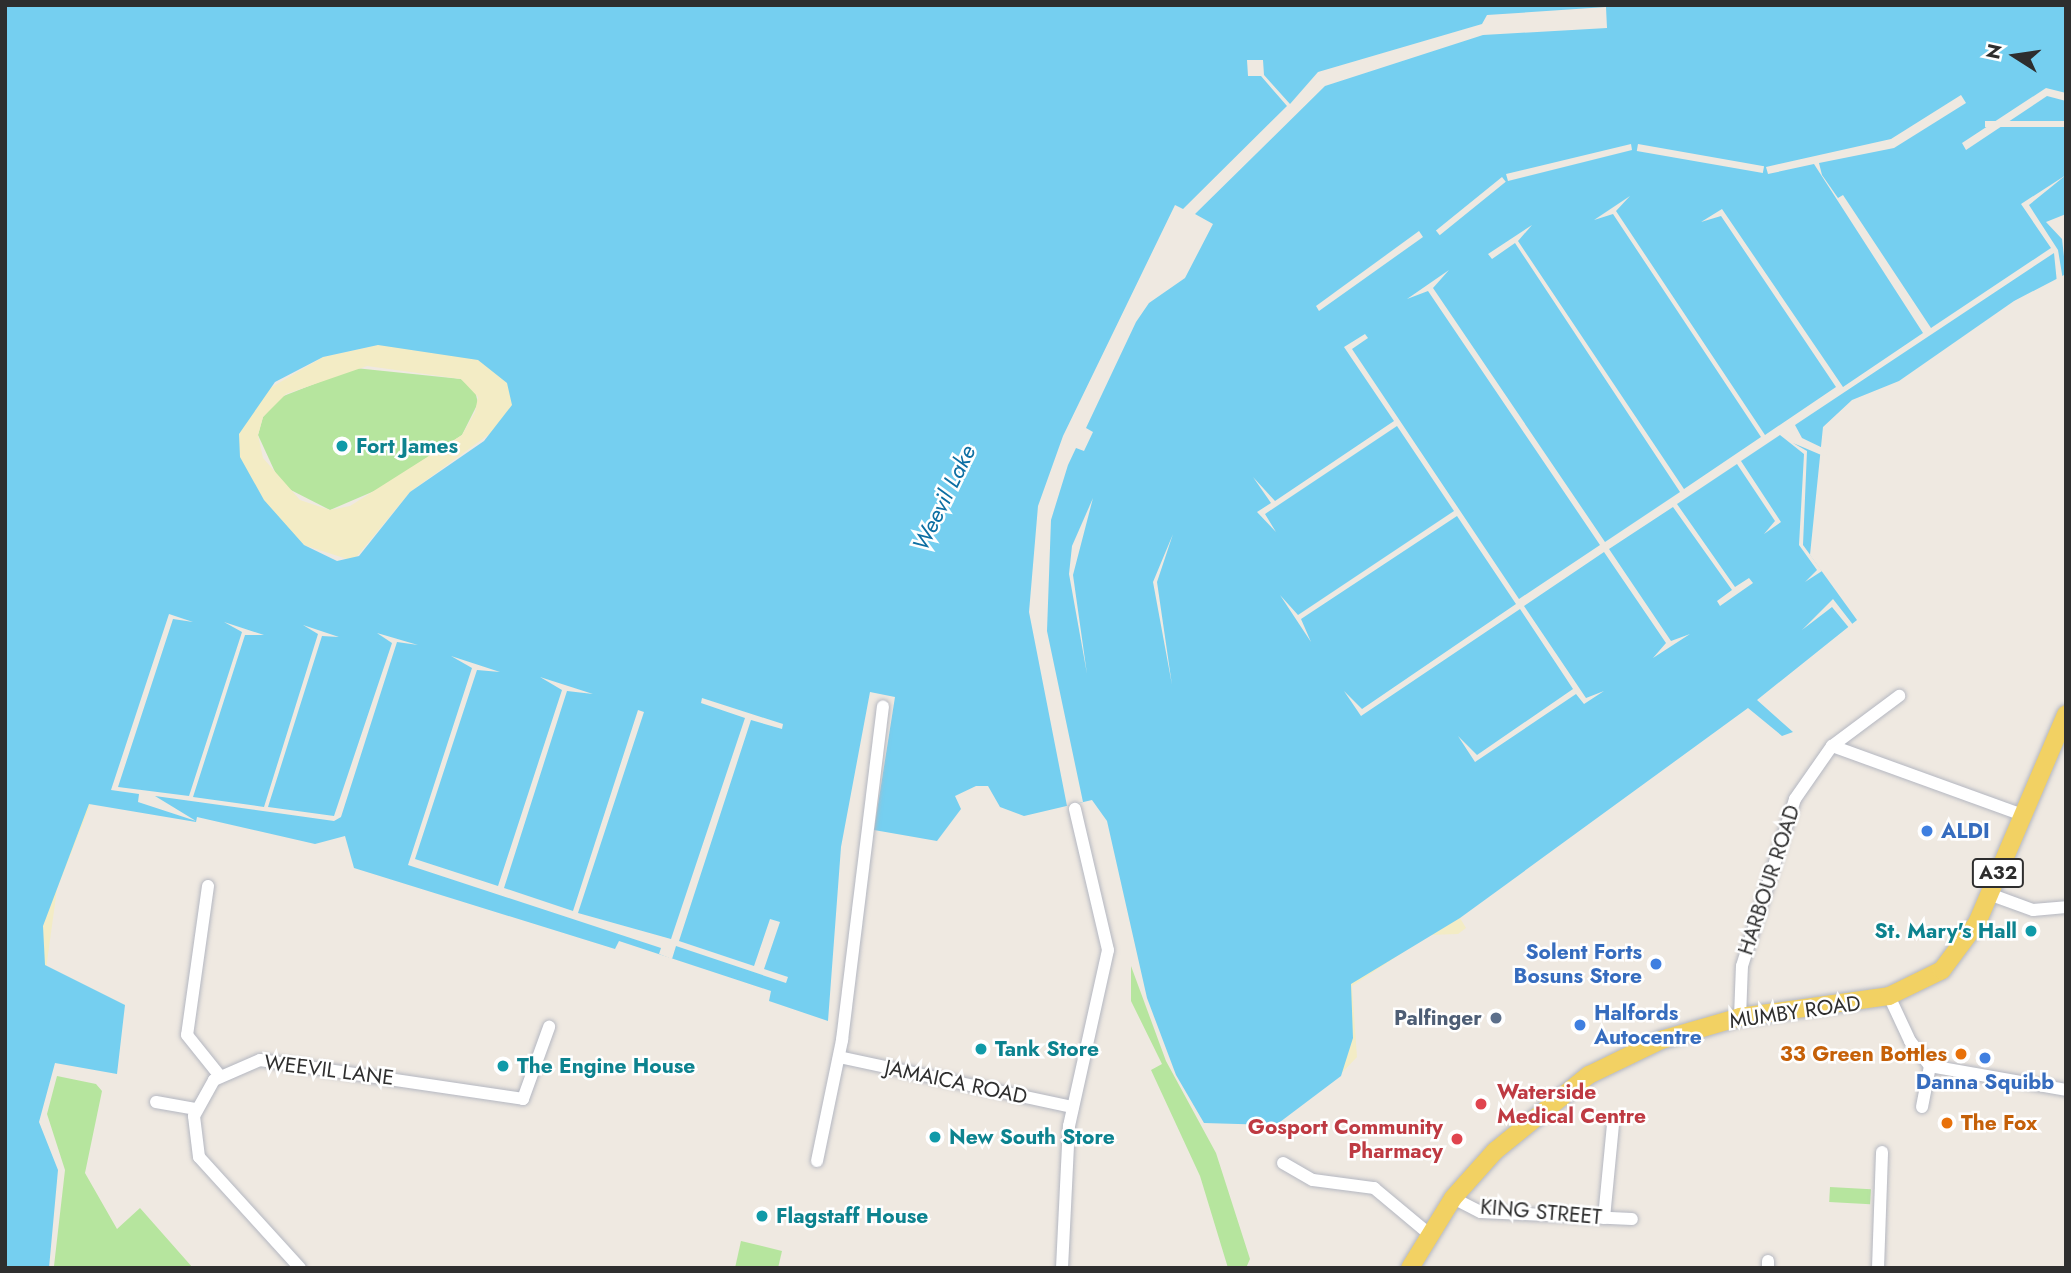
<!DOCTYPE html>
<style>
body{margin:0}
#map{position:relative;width:2071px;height:1273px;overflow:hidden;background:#efe9e1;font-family:Jost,sans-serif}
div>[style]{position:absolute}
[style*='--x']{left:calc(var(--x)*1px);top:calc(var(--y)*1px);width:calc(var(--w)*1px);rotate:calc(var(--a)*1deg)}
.green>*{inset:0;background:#b6e59e;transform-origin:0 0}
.sand>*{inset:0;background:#f3ecc5}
.water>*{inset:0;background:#75cff0}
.pier>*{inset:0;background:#efe9e1;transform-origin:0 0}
.roads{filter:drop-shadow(0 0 2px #b4b7c1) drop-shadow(0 0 2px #b4b7c1)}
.street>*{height:12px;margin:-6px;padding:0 6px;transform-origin:6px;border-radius:6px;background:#fff}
.primary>*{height:18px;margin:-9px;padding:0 9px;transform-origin:9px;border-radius:9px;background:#f2d163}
.dots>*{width:19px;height:19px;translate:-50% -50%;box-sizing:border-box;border:4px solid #fff;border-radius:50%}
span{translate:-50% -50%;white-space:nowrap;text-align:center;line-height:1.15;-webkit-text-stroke:5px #fff;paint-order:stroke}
.shield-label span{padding:2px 5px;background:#fff;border:2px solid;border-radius:5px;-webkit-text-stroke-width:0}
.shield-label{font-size:19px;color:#2e2e2e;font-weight:700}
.culture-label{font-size:21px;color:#0d838f;font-weight:700}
.left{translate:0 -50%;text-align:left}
.right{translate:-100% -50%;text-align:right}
.shop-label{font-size:21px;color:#366cbe;font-weight:700}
.street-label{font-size:21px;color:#2e2e2e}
.service-label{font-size:21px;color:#4e5e75;font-weight:700}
.food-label{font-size:21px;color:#c56008;font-weight:700}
.health-label{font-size:21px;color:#be3a42;font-weight:700}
.water-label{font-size:23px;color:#0d6fa3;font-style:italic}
.frame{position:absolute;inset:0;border:7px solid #2e2e2e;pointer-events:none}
.north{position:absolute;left:1980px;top:21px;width:70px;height:70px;-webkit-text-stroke:5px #fff;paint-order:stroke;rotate:282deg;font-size:19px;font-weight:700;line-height:28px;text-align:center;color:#2e2e2e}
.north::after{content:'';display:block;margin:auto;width:24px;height:32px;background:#2e2e2e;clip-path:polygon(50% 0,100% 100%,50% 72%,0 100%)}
</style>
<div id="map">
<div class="green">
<div style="clip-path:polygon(355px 368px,461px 379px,475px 391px,478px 403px,462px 435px,379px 489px,330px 510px,281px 485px,258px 435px,263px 417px,281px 397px)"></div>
<div style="clip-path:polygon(1131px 966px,1166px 1061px,1216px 1153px,1250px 1259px,1246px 1268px,1228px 1268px,1200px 1176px,1151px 1070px,1162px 1064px,1131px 1001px)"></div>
<div style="clip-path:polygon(57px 1076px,96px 1084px,102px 1091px,85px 1173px,117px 1229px,140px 1208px,193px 1268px,54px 1266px,65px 1170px,47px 1114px)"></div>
<div style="left:1830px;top:1187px;width:41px;height:15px;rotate:3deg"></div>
<div style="clip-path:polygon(741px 1241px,782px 1251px,778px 1268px,735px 1268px)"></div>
</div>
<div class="sand">
<div style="clip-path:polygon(evenodd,378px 345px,528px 351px,517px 414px,410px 492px,353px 561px,304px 545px,283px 524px,5px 462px,265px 391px,323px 357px,378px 345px,367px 366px,461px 379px,478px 397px,475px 412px,462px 435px,350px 506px,330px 510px,300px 500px,263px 458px,258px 435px,263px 417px,286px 394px,367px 366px)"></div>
<div style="clip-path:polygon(93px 798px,57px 889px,43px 991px,34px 956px,78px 809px)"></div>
<div style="clip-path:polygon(1460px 918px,1466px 928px,1458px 934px,1429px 935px,1352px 986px,1357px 1057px,1333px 1082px,1334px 1062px,1349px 1039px,1350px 982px,1440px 921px)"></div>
</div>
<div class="water">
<div style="clip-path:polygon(evenodd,5px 5px,2066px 5px,2066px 214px,2046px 222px,2062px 239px,2066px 274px,2014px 301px,1899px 381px,1852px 400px,1823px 427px,1810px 555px,1857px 620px,1757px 700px,1793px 732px,1782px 736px,1748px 708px,1460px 918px,1351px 984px,1353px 1038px,1341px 1076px,1276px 1125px,1204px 1123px,1176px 1075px,1147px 998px,1107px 821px,1092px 800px,1024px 816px,1000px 807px,988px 786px,976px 786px,955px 796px,961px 809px,937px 841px,874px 830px,895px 697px,870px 692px,841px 847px,828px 1021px,769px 1001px,771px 991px,619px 941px,615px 949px,354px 868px,345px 836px,315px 844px,197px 817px,196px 822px,89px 804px,43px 926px,45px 965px,125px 1005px,117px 1074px,55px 1063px,39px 1122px,58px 1170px,49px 1268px,5px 1268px,5px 5px,378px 345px,478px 360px,507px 383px,512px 405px,484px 441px,410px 492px,359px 556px,337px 561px,304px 545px,264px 500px,240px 457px,239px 434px,275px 382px,323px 357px,378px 345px)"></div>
</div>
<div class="pier">
<div style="clip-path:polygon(1606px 7px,1607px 28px,1483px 35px,1325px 86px,1195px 214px,1213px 224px,1185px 278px,1149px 303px,1136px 322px,1086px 428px,1093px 432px,1084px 451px,1076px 448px,1068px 465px,1051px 520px,1047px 631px,1083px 802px,1067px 806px,1029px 612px,1038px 506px,1063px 436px,1175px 205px,1183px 209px,1287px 106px,1261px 76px,1248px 76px,1247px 60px,1263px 60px,1264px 75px,1290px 104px,1318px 72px,1482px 24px,1487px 15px)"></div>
<div style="clip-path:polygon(2046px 88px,2066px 93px,2066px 101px,2047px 96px,1966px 150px,1962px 143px)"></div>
<div style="clip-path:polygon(1961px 95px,1966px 103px,1894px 148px,1819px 163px,1822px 175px,1838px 198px,1843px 195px,1931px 328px,2051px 248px,2021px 204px,2066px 175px,2029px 205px,2058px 250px,2063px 280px,2057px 283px,2054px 253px,1795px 425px,1802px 438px,1827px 450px,1826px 457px,1793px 443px,1807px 451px,1803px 545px,1822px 571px,1805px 582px,1817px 570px,1799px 545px,1804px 454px,1780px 435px,1741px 461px,1781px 522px,1764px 534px,1775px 521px,1737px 464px,1677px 504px,1735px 587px,1749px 578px,1753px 583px,1720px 606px,1717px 601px,1732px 590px,1673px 507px,1609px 549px,1671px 641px,1690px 634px,1653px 658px,1666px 643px,1604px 552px,1524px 606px,1586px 698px,1604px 691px,1584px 704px,1576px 694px,1475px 762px,1458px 736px,1477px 755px,1573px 689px,1520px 609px,1361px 716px,1344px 691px,1362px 709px,1516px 604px,1457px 516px,1301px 619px,1311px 642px,1280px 595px,1298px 615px,1454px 511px,1397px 426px,1265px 514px,1276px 532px,1257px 512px,1271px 503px,1253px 477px,1275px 501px,1394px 421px,1344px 347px,1365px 334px,1368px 338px,1352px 349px,1519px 599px,1600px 545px,1428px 291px,1407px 299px,1449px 270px,1433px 288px,1605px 542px,1680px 492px,1515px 243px,1492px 259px,1488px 254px,1532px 225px,1518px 241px,1684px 489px,1761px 437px,1613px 214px,1594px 220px,1630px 196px,1616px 211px,1765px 435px,1836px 387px,1721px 216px,1701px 222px,1722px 209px,1843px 387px,1923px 333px,1814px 164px,1768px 174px,1766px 167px,1891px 139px)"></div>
<div style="left:2066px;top:121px;width:6px;height:81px;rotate:90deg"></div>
<div style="clip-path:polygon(1631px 144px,1632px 150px,1508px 181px,1506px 174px)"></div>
<div style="left:1638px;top:144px;width:128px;height:7px;rotate:10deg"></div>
<div style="left:1502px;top:177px;width:6px;height:85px;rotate:51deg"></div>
<div style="clip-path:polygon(1419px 231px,1423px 237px,1319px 311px,1316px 306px)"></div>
<div style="clip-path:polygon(1093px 498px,1073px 575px,1087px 674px,1069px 574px,1072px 546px)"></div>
<div style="clip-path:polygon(1173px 534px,1157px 582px,1172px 685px,1153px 582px)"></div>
<div style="clip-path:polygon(1833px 599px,1854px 626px,1850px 629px,1832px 607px,1802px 630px)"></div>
<div style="clip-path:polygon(169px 614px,193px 622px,173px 619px,118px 787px,189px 796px,242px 632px,224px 622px,264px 635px,245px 635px,193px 797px,264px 807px,318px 634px,303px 625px,339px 637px,322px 636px,268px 807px,334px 816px,392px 643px,377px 633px,418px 645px,397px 642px,341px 817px,334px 821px,155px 796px,196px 821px,138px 802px,139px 794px,111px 790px)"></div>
<div style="clip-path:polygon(451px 656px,500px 672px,477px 670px,415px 859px,498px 886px,562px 690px,540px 677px,593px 694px,567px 691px,504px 888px,573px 911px,638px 710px,644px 712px,578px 913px,671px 939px,745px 718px,701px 703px,702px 698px,783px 724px,782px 729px,751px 720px,679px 941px,754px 966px,770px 919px,780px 922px,764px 969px,788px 977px,786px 983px,676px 946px,672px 959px,659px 954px,661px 948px,408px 865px,472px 668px)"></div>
</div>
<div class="roads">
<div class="street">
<div style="--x:1832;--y:746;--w:203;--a:19.9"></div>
<div style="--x:208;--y:886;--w:150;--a:98"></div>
<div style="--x:187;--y:1035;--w:51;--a:51.3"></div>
<div style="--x:1989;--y:894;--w:47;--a:20"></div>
<div style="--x:2033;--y:910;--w:33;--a:-5"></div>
<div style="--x:1889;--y:996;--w:50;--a:65"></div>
<div style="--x:1910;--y:1041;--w:32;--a:51"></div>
<div style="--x:1930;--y:1066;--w:138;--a:10"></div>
<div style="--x:1740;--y:1017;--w:51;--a:-87.8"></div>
<div style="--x:1742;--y:966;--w:175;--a:-72.4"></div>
<div style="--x:1795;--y:799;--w:65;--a:-55.1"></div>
<div style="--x:1832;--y:746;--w:84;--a:-36.7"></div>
<div style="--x:839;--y:1057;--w:239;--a:12.1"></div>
<div style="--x:156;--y:1102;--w:41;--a:9.9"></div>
<div style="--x:1922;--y:1107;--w:42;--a:-79"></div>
<div style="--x:817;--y:1161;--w:124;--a:-78.3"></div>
<div style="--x:842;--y:1040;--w:336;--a:-83"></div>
<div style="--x:1283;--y:1163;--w:34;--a:30"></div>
<div style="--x:1313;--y:1180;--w:62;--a:7.5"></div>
<div style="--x:1374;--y:1188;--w:70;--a:39.8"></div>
<div style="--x:1453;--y:1198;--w:31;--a:27"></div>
<div style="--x:1481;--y:1212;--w:151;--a:2.7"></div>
<div style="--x:1604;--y:1218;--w:93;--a:-84.5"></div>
<div style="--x:300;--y:1268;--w:150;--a:-132.3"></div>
<div style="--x:199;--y:1157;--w:41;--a:-97"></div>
<div style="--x:194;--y:1116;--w:41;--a:-60.9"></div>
<div style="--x:214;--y:1080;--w:50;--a:-23.5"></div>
<div style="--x:260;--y:1060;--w:266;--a:8.4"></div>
<div style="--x:523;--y:1099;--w:77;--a:-70.1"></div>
<div style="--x:1062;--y:1268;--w:142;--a:-87.2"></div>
<div style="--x:1069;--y:1126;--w:180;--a:-77.5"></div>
<div style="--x:1108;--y:950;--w:145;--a:-103.2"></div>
<div style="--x:1768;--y:1268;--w:7;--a:-90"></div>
<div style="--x:1878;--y:1268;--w:116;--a:-88"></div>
</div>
<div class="primary">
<div style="--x:1410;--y:1268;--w:82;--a:-58.4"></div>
<div style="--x:1453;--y:1198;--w:63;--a:-48.2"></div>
<div style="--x:1495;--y:1151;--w:121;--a:-39"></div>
<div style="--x:1589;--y:1075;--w:80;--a:-25.9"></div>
<div style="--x:1661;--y:1040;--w:82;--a:-16.2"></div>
<div style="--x:1740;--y:1017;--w:150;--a:-8"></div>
<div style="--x:1889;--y:996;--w:59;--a:-26.1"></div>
<div style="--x:1942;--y:970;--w:59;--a:-53.3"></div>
<div style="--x:1977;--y:923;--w:227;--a:-66.9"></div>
</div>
</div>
<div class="dots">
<div style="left:342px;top:446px;background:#0f9aa8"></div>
<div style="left:1927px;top:831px;background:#3f7fe0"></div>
<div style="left:2031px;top:931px;background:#0f9aa8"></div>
<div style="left:1656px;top:964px;background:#3f7fe0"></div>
<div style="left:1496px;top:1018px;background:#5c6f8a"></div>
<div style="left:1580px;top:1025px;background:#3f7fe0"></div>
<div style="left:981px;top:1049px;background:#0f9aa8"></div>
<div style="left:1961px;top:1054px;background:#e8710a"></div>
<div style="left:1985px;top:1058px;background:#3f7fe0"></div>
<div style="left:503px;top:1066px;background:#0f9aa8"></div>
<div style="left:1481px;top:1104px;background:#e0444e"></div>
<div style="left:1947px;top:1123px;background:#e8710a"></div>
<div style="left:935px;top:1137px;background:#0f9aa8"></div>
<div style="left:1457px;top:1139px;background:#e0444e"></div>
<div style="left:762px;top:1216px;background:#0f9aa8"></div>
</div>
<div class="shield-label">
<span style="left:1998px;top:873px">A32</span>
</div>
<div class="culture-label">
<span class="left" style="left:356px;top:446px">Fort James</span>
<span class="right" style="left:2017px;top:931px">St. Mary's Hall</span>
<span class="left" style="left:995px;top:1049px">Tank Store</span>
<span class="left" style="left:517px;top:1066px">The Engine House</span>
<span class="left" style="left:949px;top:1137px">New South Store</span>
<span class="left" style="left:776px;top:1216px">Flagstaff House</span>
</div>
<div class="shop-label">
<span class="left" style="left:1941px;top:831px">ALDI</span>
<span class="right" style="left:1642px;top:964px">Solent Forts<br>Bosuns Store</span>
<span class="left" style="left:1594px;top:1025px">Halfords<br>Autocentre</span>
<span style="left:1985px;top:1082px">Danna Squibb</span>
</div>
<div class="street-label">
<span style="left:1769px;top:880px;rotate:-72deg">HARBOUR ROAD</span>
<span style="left:1795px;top:1012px;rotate:-8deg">MUMBY ROAD</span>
<span style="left:329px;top:1070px;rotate:7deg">WEEVIL LANE</span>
<span style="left:956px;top:1082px;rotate:12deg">JAMAICA ROAD</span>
<span style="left:1541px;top:1212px;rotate:5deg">KING STREET</span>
</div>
<div class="service-label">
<span class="right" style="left:1482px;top:1018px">Palfinger</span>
</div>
<div class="food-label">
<span class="right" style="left:1947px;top:1054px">33 Green Bottles</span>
<span class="left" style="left:1961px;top:1123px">The Fox</span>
</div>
<div class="health-label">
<span class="left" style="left:1497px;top:1104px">Waterside<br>Medical Centre</span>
<span class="right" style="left:1443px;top:1139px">Gosport Community<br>Pharmacy</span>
</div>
<div class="water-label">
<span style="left:944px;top:498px;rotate:-64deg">Weevil Lake</span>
</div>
<div class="frame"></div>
<div class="north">N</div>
</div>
